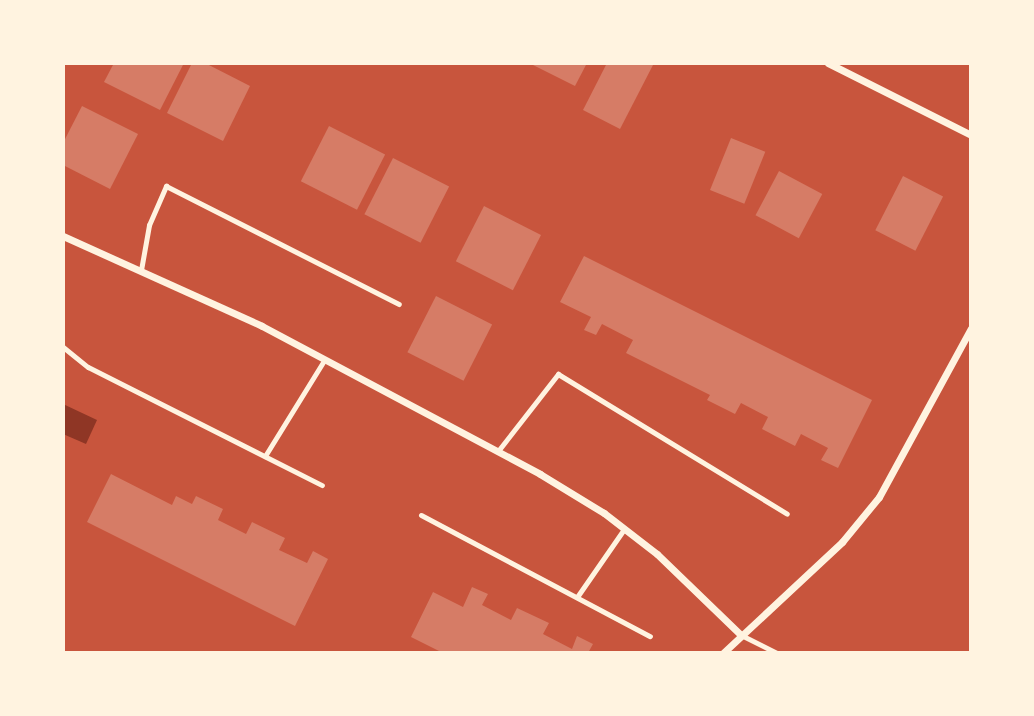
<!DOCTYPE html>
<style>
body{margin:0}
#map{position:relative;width:1034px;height:716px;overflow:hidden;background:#c8553d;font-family:Ubuntu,sans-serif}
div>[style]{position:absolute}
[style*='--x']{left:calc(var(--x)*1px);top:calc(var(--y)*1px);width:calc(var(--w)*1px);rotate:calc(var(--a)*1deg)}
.water>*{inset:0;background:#8f3625}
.building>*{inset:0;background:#d67c66;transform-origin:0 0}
.service>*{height:5px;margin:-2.5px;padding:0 2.5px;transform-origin:2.5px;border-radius:2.5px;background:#fff3e0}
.minor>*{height:7px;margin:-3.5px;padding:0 3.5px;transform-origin:3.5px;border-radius:3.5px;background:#fff3e0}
span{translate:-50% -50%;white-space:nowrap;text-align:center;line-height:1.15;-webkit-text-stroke:5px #fff3e0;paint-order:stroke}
.frame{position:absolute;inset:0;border:65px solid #fff3e0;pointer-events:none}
</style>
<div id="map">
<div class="water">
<div style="clip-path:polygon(63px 404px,97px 420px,86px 444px,63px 434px)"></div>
</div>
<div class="building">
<div style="clip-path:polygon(114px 63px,184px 63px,160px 110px,104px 82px)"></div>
<div style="clip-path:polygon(192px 63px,205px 63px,250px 86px,223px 141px,167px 113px)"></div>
<div style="clip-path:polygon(529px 63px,587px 63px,575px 86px)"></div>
<div style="clip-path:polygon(607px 63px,653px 65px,620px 129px,583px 110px)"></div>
<div style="clip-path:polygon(82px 106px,138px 134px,110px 189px,63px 165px,63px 143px)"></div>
<div style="left:329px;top:126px;width:63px;height:62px;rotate:27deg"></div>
<div style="left:731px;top:138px;width:37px;height:56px;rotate:22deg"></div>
<div style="left:393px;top:158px;width:63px;height:63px;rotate:27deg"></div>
<div style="left:779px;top:171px;width:49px;height:50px;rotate:28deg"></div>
<div style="left:903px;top:176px;width:45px;height:61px;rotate:27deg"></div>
<div style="left:484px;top:206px;width:64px;height:62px;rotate:27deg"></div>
<div style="clip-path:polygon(584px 256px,872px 400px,838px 468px,821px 460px,828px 448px,801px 434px,795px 446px,762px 429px,768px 417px,741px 403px,735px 414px,707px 400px,710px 395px,626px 353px,633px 340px,602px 324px,596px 335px,584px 330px,591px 317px,560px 302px)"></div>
<div style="left:436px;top:296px;width:63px;height:63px;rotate:27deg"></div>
<div style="clip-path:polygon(111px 474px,172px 505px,176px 496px,192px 504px,196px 496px,223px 509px,218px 520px,246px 534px,252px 522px,285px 538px,279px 550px,307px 563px,313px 551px,328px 559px,295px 626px,87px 522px)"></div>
<div style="clip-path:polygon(472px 587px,488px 594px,482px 605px,511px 620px,517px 608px,549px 623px,543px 634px,572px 649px,577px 636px,593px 644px,588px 653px,443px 653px,411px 637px,433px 592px,463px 607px)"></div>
</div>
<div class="service">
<div style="--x:141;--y:270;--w:46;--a:-79.9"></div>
<div style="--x:149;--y:225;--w:43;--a:-66.4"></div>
<div style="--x:166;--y:186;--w:261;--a:26.9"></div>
<div style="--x:63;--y:347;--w:32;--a:39"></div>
<div style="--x:88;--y:367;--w:262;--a:26.8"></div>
<div style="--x:498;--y:451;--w:98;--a:-52.1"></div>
<div style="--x:558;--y:374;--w:268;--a:31.4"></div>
<div style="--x:265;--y:456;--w:114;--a:-58.3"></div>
<div style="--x:421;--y:515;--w:259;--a:27.9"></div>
<div style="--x:577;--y:597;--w:83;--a:-55.3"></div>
<div style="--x:741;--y:635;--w:40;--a:26.6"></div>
</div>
<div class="minor">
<div style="--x:828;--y:63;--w:160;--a:26.7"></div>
<div style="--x:63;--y:236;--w:218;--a:24.3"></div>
<div style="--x:262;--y:326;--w:315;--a:28"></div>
<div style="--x:540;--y:474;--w:75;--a:31.4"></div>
<div style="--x:604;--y:513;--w:67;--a:37.7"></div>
<div style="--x:657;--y:554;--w:117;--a:44"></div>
<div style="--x:723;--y:653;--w:163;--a:-43"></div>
<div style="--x:842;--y:542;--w:58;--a:-50.6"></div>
<div style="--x:879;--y:497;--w:192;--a:-61.4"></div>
</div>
<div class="frame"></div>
</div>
